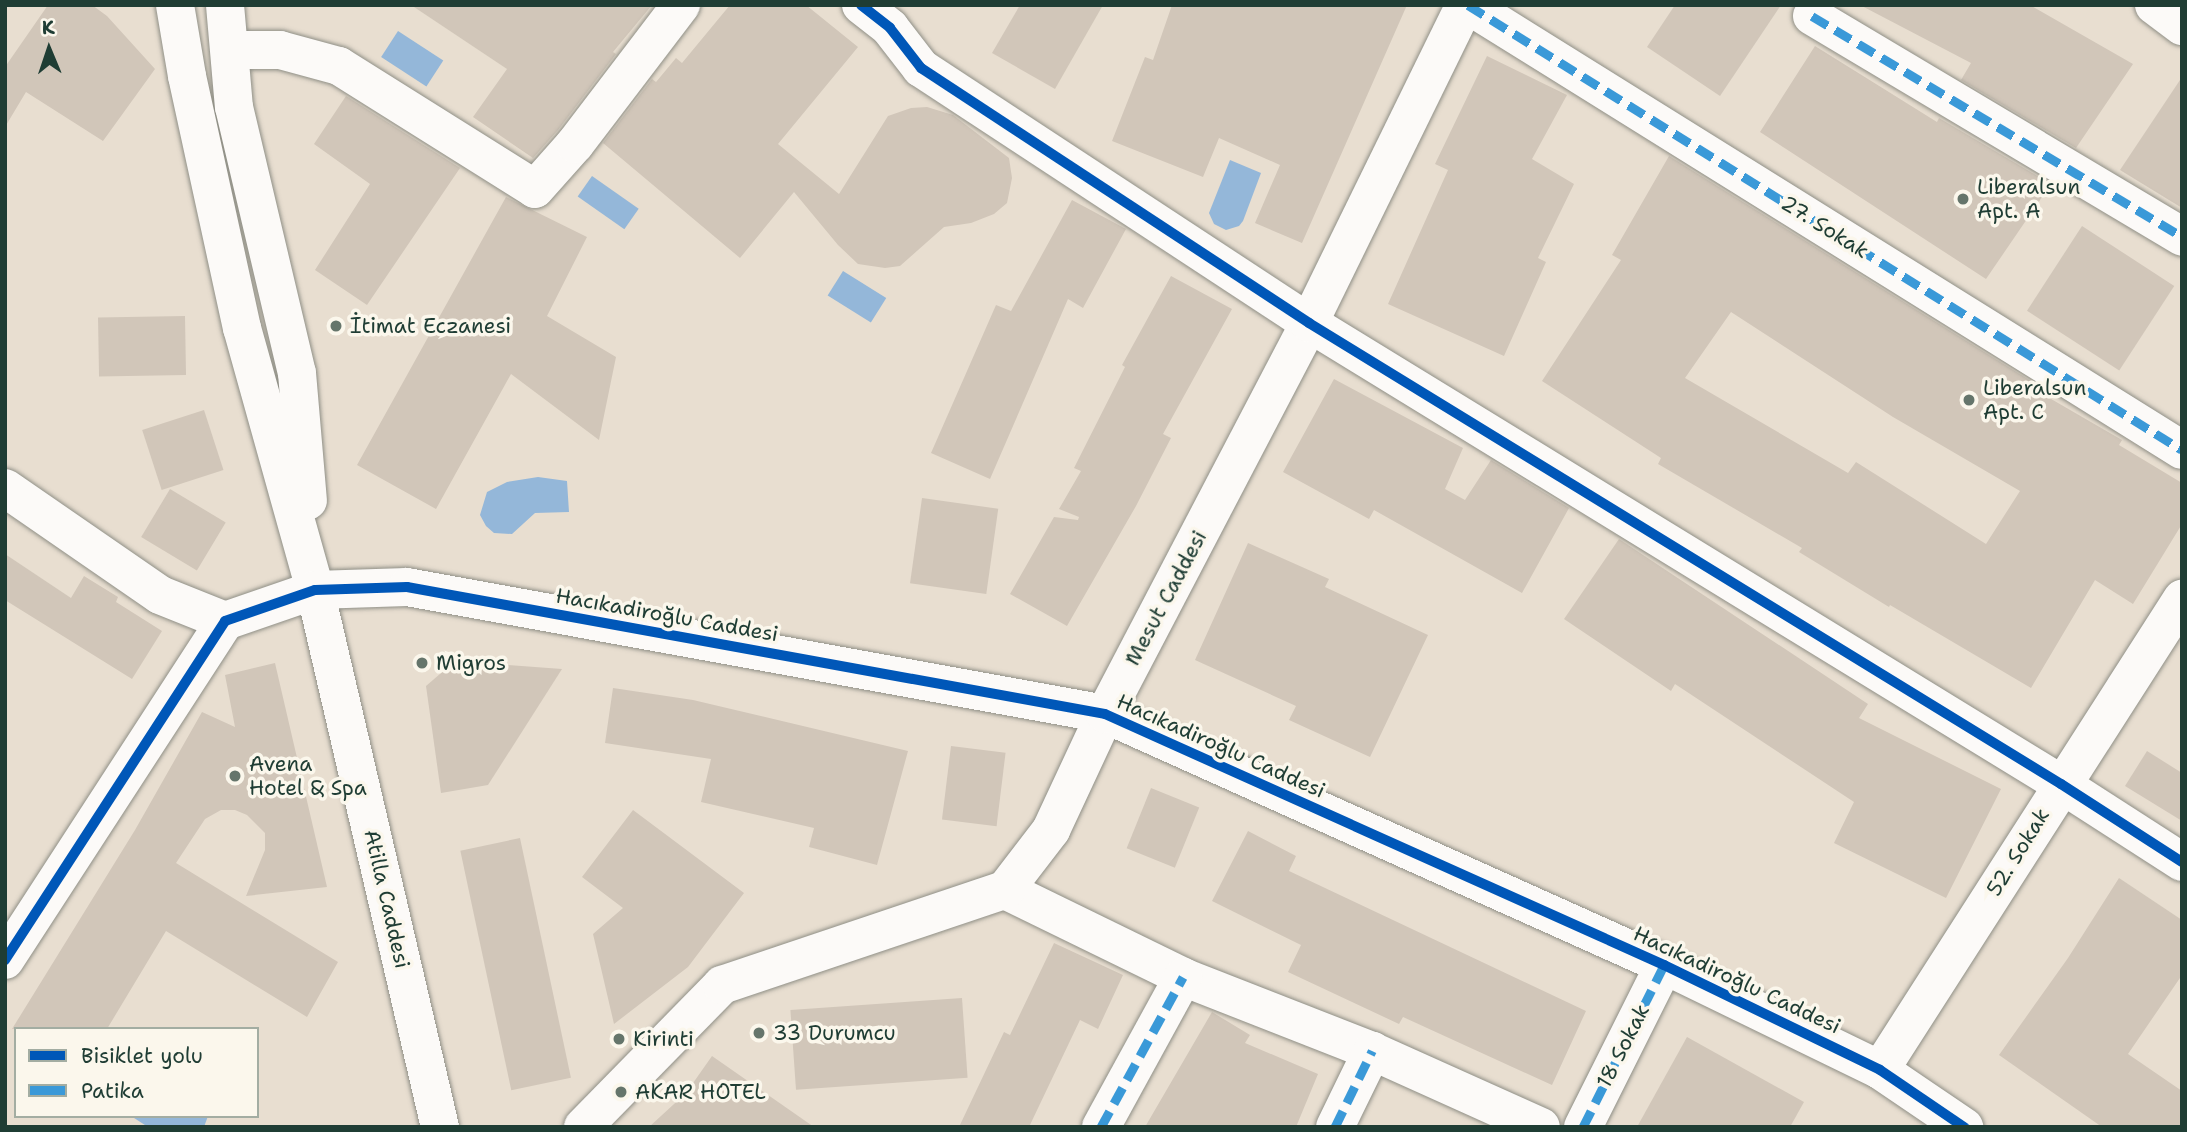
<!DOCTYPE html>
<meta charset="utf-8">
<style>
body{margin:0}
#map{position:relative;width:2187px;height:1132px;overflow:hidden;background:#e8ded0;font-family:"Shantell Sans",sans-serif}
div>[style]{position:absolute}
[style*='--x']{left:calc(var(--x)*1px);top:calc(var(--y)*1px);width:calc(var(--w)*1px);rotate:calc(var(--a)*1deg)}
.water>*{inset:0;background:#94b7d9;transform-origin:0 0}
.building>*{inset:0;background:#d1c6b9;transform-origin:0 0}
.roads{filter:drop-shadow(0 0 2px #8f8f86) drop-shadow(0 0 2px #8f8f86)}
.minor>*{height:38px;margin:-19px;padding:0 19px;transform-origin:19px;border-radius:19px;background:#fcfaf8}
.highway>*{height:38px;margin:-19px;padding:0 19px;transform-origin:19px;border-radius:19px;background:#fcfaf8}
.quiet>*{height:9px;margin-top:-4.5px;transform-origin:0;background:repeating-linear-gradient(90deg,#3a99d8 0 18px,transparent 0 27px)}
.cycleway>*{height:10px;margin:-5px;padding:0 5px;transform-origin:5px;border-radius:5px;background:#0057b8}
.dots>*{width:19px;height:19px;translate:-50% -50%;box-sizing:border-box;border:4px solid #fbf7ec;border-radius:50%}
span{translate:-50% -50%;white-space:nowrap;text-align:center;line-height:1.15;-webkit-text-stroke:7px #fbf7ec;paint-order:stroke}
.poi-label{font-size:21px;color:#1f3d34}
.left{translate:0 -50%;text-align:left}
.street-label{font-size:21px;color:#1f3d34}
.frame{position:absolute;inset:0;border:7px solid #1f3d34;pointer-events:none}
.legend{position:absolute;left:14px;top:1027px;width:245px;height:91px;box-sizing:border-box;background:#fbf7ec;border:2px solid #a3ada2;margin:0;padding:9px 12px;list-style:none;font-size:21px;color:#1f3d34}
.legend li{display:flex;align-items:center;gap:14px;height:35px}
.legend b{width:35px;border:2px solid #a3ada2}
.north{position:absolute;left:14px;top:14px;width:70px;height:70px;-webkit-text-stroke:5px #fbf7ec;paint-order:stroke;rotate:358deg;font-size:19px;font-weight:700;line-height:28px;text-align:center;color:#1f3d34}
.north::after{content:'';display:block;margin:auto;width:24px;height:32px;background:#1f3d34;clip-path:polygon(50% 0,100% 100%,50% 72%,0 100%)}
</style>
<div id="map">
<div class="water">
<div style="left:398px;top:31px;width:54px;height:31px;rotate:33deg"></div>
<div style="clip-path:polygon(1230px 160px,1261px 173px,1243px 221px,1239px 226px,1226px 230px,1214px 224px,1209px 213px)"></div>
<div style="left:592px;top:176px;width:57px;height:25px;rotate:35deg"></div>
<div style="left:843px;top:271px;width:51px;height:29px;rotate:32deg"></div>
<div style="clip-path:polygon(538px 477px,567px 481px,569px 512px,535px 513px,512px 534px,494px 533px,486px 526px,480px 515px,487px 492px,507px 482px)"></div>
<div style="clip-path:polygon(131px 1116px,208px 1116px,204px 1127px,148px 1127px)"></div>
</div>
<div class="building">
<div style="clip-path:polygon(48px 5px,92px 5px,107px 16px,155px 69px,103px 141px,26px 92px,5px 127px,5px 67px)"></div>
<div style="clip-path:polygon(411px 5px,652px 5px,613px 52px,616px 54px,558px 130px,533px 158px,473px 117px,507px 69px)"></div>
<div style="clip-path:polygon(730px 5px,806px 5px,858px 47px,778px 144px,839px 194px,888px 116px,911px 108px,927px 107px,953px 115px,1009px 158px,1012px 178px,1007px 203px,994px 214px,971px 223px,944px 227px,900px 266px,885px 268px,858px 264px,838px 245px,794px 192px,740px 258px,603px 143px,652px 79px,656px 82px,676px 58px,682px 63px)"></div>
<div style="clip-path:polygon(1020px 5px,1103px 5px,1055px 89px,992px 53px)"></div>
<div style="clip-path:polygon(1172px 5px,1407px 5px,1302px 243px,1255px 223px,1280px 165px,1219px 138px,1203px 177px,1112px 141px,1145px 57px,1153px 60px)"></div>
<div style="clip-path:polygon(1675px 5px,1781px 5px,1720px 96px,1647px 47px)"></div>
<div style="clip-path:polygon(1860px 5px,2030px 5px,2133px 64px,2076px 148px,1961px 80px,1971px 63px)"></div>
<div style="clip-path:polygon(1815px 46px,1937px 122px,1939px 118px,2051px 184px,1986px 279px,1760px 132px)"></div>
<div style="clip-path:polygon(1487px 56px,1567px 95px,1532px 159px,1574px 184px,1538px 258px,1546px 262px,1504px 356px,1388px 304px,1448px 170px,1435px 164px)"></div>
<div style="clip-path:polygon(2182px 77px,2182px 208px,2120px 170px)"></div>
<div style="clip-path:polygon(346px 96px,460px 168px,367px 305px,315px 270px,370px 184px,314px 144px)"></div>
<div style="clip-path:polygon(evenodd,1669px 156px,2042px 388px,2039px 392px,2122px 440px,2119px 445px,2182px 483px,2182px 524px,2133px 604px,2095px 580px,2031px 688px,1890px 605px,1889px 607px,1799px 552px,1802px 548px,1658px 464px,1661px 458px,1542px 381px,1621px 260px,1612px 255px,1669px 156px,1731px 312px,1893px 417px,2020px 491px,1986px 544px,1856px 462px,1848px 473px,1685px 378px,1731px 312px)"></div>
<div style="clip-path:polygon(506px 197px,587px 237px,547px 316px,616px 357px,599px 440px,511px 374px,436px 509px,357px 465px)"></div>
<div style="clip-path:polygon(1072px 200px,1126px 229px,1083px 308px,1068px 299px,990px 479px,931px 453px,996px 305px,1011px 311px)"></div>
<div style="left:2082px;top:226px;width:110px;height:101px;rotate:33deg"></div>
<div style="clip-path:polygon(1171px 276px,1232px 309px,1163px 434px,1171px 438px,1136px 506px,1067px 626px,1010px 594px,1054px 517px,1078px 520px,1079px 517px,1059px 509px,1081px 471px,1074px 468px,1125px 367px,1122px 365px)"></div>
<div style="left:185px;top:316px;width:59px;height:87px;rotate:89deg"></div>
<div style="clip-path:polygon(1334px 379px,1463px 448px,1445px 489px,1465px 500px,1491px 460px,1569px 508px,1522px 593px,1374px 510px,1369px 519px,1283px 472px)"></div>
<div style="left:204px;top:410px;width:63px;height:65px;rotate:72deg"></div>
<div style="left:170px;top:489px;width:65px;height:56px;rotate:31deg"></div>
<div style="left:922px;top:498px;width:77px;height:86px;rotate:8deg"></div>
<div style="clip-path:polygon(1619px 539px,1868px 704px,1859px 718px,2001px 789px,1946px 898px,1834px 843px,1854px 802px,1675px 684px,1671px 691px,1564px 619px)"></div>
<div style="clip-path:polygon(1248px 543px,1329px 579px,1325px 587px,1428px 635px,1370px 757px,1289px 720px,1296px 706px,1195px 660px)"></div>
<div style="clip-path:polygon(5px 554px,71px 598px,84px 576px,118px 597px,116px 602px,162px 631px,132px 679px,5px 600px)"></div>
<div style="clip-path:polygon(455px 661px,562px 669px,488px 785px,441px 793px,426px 686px)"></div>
<div style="clip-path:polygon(275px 663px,327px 887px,246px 896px,265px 850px,265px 833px,247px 815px,235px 810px,221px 810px,205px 819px,176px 863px,338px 962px,307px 1017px,166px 931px,107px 1029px,12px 1029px,135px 830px,202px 712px,235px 727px,225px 675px)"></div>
<div style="clip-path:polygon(613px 688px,693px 700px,908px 751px,877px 865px,809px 847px,814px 828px,701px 802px,711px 759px,605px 743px)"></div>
<div style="left:951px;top:746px;width:55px;height:74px;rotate:7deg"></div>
<div style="clip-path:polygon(2147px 751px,2182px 773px,2182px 821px,2125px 786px)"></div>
<div style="left:1151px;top:788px;width:52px;height:65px;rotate:22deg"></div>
<div style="clip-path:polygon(633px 810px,744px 893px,688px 967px,614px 1024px,593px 934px,623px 908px,582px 877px)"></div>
<div style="clip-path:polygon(1248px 831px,1296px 856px,1289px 871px,1586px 1011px,1552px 1085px,1403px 1017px,1399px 1024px,1288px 972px,1301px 945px,1212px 901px)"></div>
<div style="left:520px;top:838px;width:245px;height:61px;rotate:78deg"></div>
<div style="clip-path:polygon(2119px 878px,2182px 920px,2182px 975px,2128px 1054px,2182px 1091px,2182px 1127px,2102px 1127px,1999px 1055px,2068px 958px)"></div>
<div style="clip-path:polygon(1054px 943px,1123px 975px,1098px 1029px,1080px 1020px,1029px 1127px,959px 1127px,1004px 1032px,1010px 1035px)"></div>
<div style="left:962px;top:998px;width:80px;height:172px;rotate:86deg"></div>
<div style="clip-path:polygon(1212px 1012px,1250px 1035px,1245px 1043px,1318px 1074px,1296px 1127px,1145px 1127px)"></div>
<div style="clip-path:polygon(1687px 1037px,1804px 1102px,1790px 1127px,1637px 1127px)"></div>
<div style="clip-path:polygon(712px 1056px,814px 1127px,649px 1127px,686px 1093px)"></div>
</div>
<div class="roads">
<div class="minor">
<div style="--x:175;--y:5;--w:72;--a:80.4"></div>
<div style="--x:187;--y:76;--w:258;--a:77.7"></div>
<div style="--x:242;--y:328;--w:272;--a:74.4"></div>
<div style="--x:315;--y:590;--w:551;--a:76.9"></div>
<div style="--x:225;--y:5;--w:102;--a:85"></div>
<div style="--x:234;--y:107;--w:273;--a:76.7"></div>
<div style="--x:297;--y:373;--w:128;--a:85.1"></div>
<div style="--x:861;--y:5;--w:37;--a:38"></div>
<div style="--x:890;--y:28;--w:51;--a:52.2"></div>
<div style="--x:921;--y:68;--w:464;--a:33.3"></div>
<div style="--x:1309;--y:323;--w:882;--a:31.51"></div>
<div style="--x:2061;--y:784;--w:144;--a:32.8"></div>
<div style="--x:1468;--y:5;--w:841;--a:31.93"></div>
<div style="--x:1812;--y:16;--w:431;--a:30.8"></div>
<div style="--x:230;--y:50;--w:50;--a:0"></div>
<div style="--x:280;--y:50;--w:61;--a:15.2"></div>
<div style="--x:339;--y:66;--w:231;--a:32.1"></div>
<div style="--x:535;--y:189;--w:60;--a:-48.4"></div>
<div style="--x:575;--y:144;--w:175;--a:-52.7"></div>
<div style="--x:5;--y:488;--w:188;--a:34.6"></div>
<div style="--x:160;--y:595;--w:70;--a:21.8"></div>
<div style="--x:1005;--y:890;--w:198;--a:26"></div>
<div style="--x:1183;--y:977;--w:203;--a:21.4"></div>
<div style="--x:1372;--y:1051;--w:185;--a:24.2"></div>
<div style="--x:5;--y:960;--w:404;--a:-57"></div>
<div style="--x:225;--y:621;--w:95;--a:-19"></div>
<div style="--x:315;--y:590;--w:92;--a:-1.9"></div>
<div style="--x:407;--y:587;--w:709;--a:10.31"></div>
<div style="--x:1105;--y:714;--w:613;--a:24.18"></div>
<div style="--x:1664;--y:965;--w:240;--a:25.9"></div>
<div style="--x:1880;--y:1070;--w:102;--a:34.2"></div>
<div style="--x:1880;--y:1070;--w:560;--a:-57.33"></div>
<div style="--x:583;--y:1127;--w:199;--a:-45.6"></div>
<div style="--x:722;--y:985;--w:299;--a:-18.6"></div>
<div style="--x:1005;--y:890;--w:76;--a:-52.5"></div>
<div style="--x:1051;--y:830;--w:128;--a:-65"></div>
<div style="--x:1105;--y:714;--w:441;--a:-62.4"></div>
<div style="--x:1309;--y:323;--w:354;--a:-63.9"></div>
<div style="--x:1101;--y:1127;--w:171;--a:-61.3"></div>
<div style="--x:1335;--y:1127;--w:85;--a:-64"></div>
<div style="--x:1583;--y:1127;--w:181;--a:-63.4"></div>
</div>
<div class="highway">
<div style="--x:2154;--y:5;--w:35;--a:37"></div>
</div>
</div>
<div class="quiet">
<div style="--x:1468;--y:5;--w:841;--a:31.93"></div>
<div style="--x:1812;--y:16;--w:431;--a:30.8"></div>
<div style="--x:1101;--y:1127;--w:171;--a:-61.3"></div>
<div style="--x:1335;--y:1127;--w:85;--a:-64"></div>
<div style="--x:1583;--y:1127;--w:181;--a:-63.4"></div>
</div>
<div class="cycleway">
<div style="--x:861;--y:5;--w:37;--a:38"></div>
<div style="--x:890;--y:28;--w:51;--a:52.2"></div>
<div style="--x:921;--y:68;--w:464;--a:33.3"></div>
<div style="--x:1309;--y:323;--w:882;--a:31.51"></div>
<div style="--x:2061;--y:784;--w:144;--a:32.8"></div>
<div style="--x:5;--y:960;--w:404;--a:-57"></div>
<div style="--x:225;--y:621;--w:95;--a:-19"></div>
<div style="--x:315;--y:590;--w:92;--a:-1.9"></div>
<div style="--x:407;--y:587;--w:709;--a:10.31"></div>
<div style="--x:1105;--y:714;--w:613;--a:24.18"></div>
<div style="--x:1664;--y:965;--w:240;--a:25.9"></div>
<div style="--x:1880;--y:1070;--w:102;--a:34.2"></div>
</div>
<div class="dots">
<div style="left:1963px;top:199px;background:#65756b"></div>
<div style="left:336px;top:326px;background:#65756b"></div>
<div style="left:1969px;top:400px;background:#65756b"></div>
<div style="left:422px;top:663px;background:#65756b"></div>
<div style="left:235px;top:776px;background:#65756b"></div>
<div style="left:759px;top:1033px;background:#65756b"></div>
<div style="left:619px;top:1039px;background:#65756b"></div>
<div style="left:621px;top:1092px;background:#65756b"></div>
</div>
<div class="poi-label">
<span class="left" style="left:1977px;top:199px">Liberalsun<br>Apt. A</span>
<span class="left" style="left:350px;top:326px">İtimat Eczanesi</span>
<span class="left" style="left:1983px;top:400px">Liberalsun<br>Apt. C</span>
<span class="left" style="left:436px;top:663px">Migros</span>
<span class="left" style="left:249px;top:776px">Avena<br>Hotel &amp; Spa</span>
<span class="left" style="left:773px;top:1033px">33 Durumcu</span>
<span class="left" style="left:633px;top:1039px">Kirinti</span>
<span class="left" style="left:635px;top:1092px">AKAR HOTEL</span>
</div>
<div class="street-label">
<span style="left:1825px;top:227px;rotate:32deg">27. Sokak</span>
<span style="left:1166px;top:598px;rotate:-62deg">Mesut Caddesi</span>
<span style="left:667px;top:615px;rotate:10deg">Hacıkadiroğlu Caddesi</span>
<span style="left:1221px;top:746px;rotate:24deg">Hacıkadiroğlu Caddesi</span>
<span style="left:2018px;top:852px;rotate:-58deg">52. Sokak</span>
<span style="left:387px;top:899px;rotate:77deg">Atilla Caddesi</span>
<span style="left:1737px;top:980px;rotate:25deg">Hacıkadiroğlu Caddesi</span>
<span style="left:1623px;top:1046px;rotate:-63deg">18 Sokak</span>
</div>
<div class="frame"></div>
<ul class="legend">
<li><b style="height:9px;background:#0057b8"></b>Bisiklet yolu</li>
<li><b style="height:9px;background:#3a99d8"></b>Patika</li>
</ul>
<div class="north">K</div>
</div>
